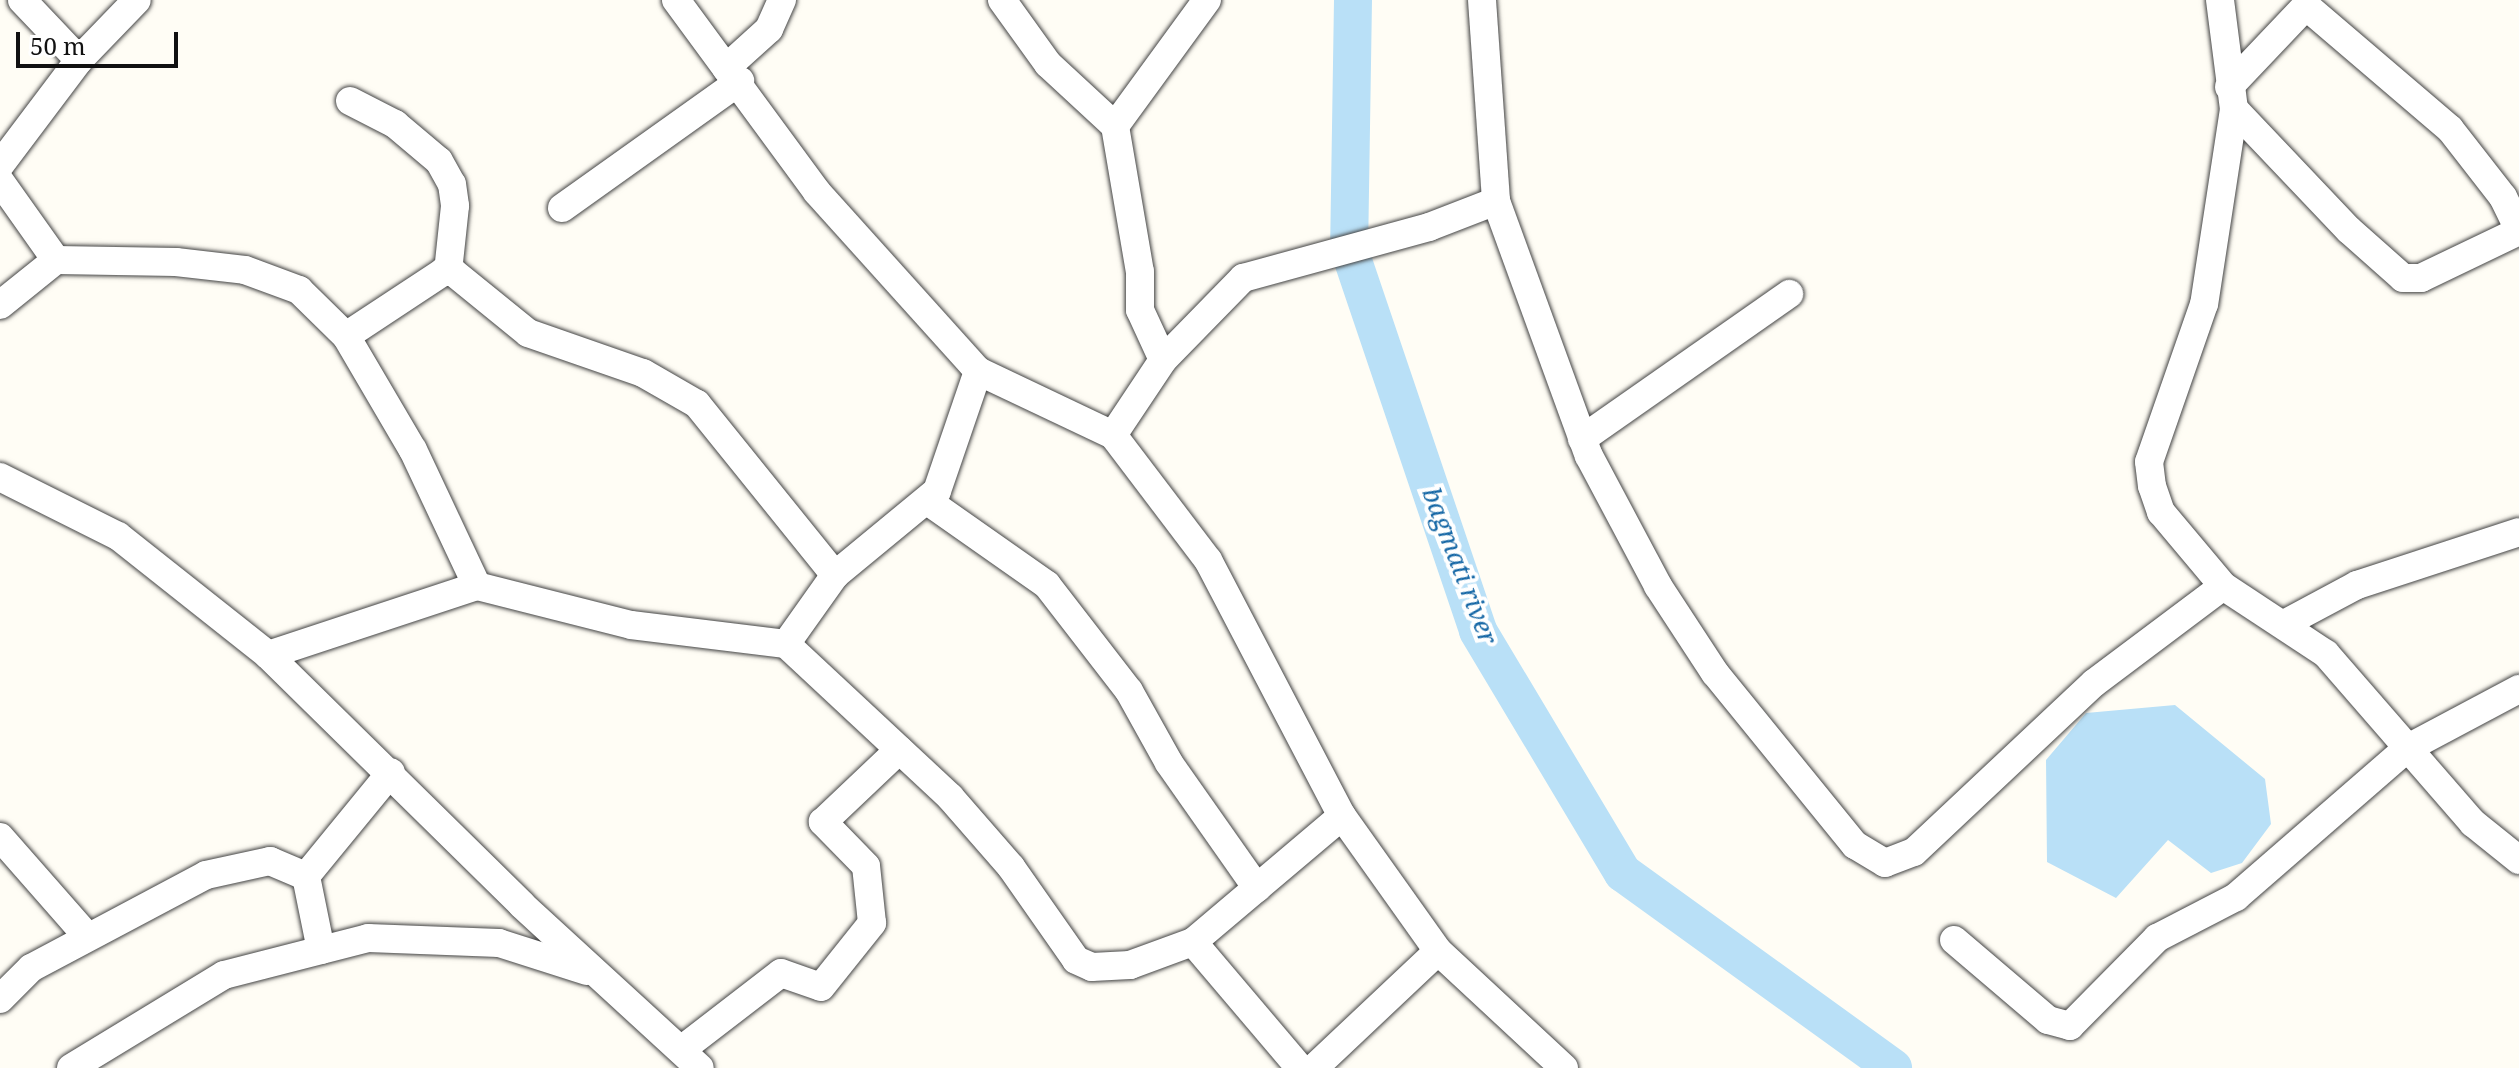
<!DOCTYPE html>
<style>
body{margin:0}
#map{position:relative;width:2519px;height:1068px;overflow:hidden;background:#fffdf5;font-family:"Noto Serif",serif}
div>[style]{position:absolute}
[style*='--x']{left:calc(var(--x)*1px);top:calc(var(--y)*1px);width:calc(var(--w)*1px);rotate:calc(var(--a)*1deg)}
.water>*{inset:0;background:#b9e0f7}
.river>*{height:38px;margin:-19px;padding:0 19px;transform-origin:19px;border-radius:19px;background:#b9e0f7}
.roads{filter:drop-shadow(0 0 2px #444) drop-shadow(0 0 2px #444)}
.minor>*{height:28px;margin:-14px;padding:0 14px;transform-origin:14px;border-radius:14px;background:#fff}
span{translate:-50% -50%;white-space:nowrap;text-align:center;line-height:1.15;-webkit-text-stroke:8px #fff;paint-order:stroke}
.water-label{font-size:26px;color:#1768a6;font-style:italic}
.scale{position:absolute;left:16px;top:32px;width:162px;height:36px;box-sizing:border-box;border:4px solid #111;border-top:0;padding-left:10px;font-size:24px;line-height:28px;white-space:nowrap;color:#111;-webkit-text-stroke:6px #fff;paint-order:stroke}
</style>
<div id="map">
<div class="water">
<div style="clip-path:polygon(2175px 705px,2265px 779px,2271px 824px,2242px 863px,2211px 873px,2168px 840px,2116px 898px,2047px 862px,2046px 760px,2086px 713px)"></div>
</div>
<div class="river">
<div style="--x:1353;--y:0;--w:249;--a:90.9"></div>
<div style="--x:1349;--y:249;--w:403;--a:71.3"></div>
<div style="--x:1478;--y:631;--w:282;--a:59.1"></div>
<div style="--x:1623;--y:873;--w:333;--a:35.8"></div>
</div>
<div class="roads">
<div class="minor">
<div style="--x:22;--y:0;--w:83;--a:46.5"></div>
<div style="--x:676;--y:0;--w:238;--a:53.7"></div>
<div style="--x:817;--y:192;--w:241;--a:48"></div>
<div style="--x:978;--y:371;--w:149;--a:25.4"></div>
<div style="--x:1113;--y:435;--w:157;--a:52.8"></div>
<div style="--x:1208;--y:560;--w:289;--a:62.4"></div>
<div style="--x:1342;--y:816;--w:195;--a:139.8"></div>
<div style="--x:1002;--y:0;--w:79;--a:54.3"></div>
<div style="--x:1048;--y:64;--w:91;--a:42.8"></div>
<div style="--x:1115;--y:126;--w:148;--a:80.3"></div>
<div style="--x:1140;--y:272;--w:38;--a:90"></div>
<div style="--x:1140;--y:310;--w:55;--a:65.3"></div>
<div style="--x:1482;--y:0;--w:201;--a:86"></div>
<div style="--x:2220;--y:0;--w:110;--a:82.7"></div>
<div style="--x:2234;--y:109;--w:197;--a:98.7"></div>
<div style="--x:2204;--y:304;--w:167;--a:109.2"></div>
<div style="--x:2149;--y:462;--w:24;--a:83"></div>
<div style="--x:2152;--y:486;--w:28;--a:71"></div>
<div style="--x:2161;--y:512;--w:97;--a:50"></div>
<div style="--x:2223;--y:586;--w:123;--a:33.4"></div>
<div style="--x:2326;--y:654;--w:224;--a:49"></div>
<div style="--x:2473;--y:823;--w:59;--a:38.8"></div>
<div style="--x:726;--y:68;--w:58;--a:-42.2"></div>
<div style="--x:769;--y:29;--w:32;--a:-66"></div>
<div style="--x:2229;--y:87;--w:112;--a:-46.5"></div>
<div style="--x:2306;--y:6;--w:189;--a:40.5"></div>
<div style="--x:2450;--y:129;--w:86;--a:52.1"></div>
<div style="--x:2503;--y:197;--w:37;--a:64"></div>
<div style="--x:350;--y:101;--w:51;--a:27.1"></div>
<div style="--x:395;--y:124;--w:57;--a:40.1"></div>
<div style="--x:439;--y:161;--w:26;--a:61"></div>
<div style="--x:452;--y:184;--w:22;--a:82"></div>
<div style="--x:455;--y:206;--w:65;--a:96.1"></div>
<div style="--x:2234;--y:109;--w:167;--a:46.5"></div>
<div style="--x:2349;--y:230;--w:72;--a:41.6"></div>
<div style="--x:2403;--y:278;--w:18;--a:0"></div>
<div style="--x:2421;--y:278;--w:109;--a:-25.6"></div>
<div style="--x:1115;--y:126;--w:156;--a:-53.9"></div>
<div style="--x:0;--y:165;--w:131;--a:-53"></div>
<div style="--x:79;--y:60;--w:83;--a:-46"></div>
<div style="--x:0;--y:181;--w:97;--a:54.7"></div>
<div style="--x:562;--y:208;--w:219;--a:-35.5"></div>
<div style="--x:0;--y:305;--w:72;--a:-38.8"></div>
<div style="--x:56;--y:260;--w:120;--a:1"></div>
<div style="--x:176;--y:262;--w:69;--a:6.6"></div>
<div style="--x:245;--y:270;--w:58;--a:20.3"></div>
<div style="--x:299;--y:290;--w:66;--a:44.4"></div>
<div style="--x:346;--y:336;--w:132;--a:59.6"></div>
<div style="--x:413;--y:450;--w:150;--a:64.8"></div>
<div style="--x:346;--y:336;--w:116;--a:-33.4"></div>
<div style="--x:443;--y:272;--w:10;--a:0"></div>
<div style="--x:453;--y:272;--w:97;--a:39.1"></div>
<div style="--x:528;--y:333;--w:122;--a:19.2"></div>
<div style="--x:643;--y:373;--w:62;--a:29.9"></div>
<div style="--x:697;--y:404;--w:220;--a:51.1"></div>
<div style="--x:1113;--y:435;--w:90;--a:-56.3"></div>
<div style="--x:1163;--y:360;--w:115;--a:-45.7"></div>
<div style="--x:1243;--y:278;--w:193;--a:-15.3"></div>
<div style="--x:1429;--y:227;--w:72;--a:-21.2"></div>
<div style="--x:1496;--y:201;--w:271;--a:70"></div>
<div style="--x:1589;--y:456;--w:147;--a:62"></div>
<div style="--x:1658;--y:586;--w:104;--a:56.8"></div>
<div style="--x:1715;--y:673;--w:222;--a:50.9"></div>
<div style="--x:1855;--y:845;--w:35;--a:31"></div>
<div style="--x:1885;--y:863;--w:31;--a:-21"></div>
<div style="--x:1914;--y:852;--w:247;--a:-43.2"></div>
<div style="--x:2094;--y:683;--w:161;--a:-36.9"></div>
<div style="--x:1582;--y:439;--w:253;--a:-35"></div>
<div style="--x:0;--y:477;--w:132;--a:26.6"></div>
<div style="--x:118;--y:536;--w:191;--a:38.4"></div>
<div style="--x:268;--y:655;--w:356;--a:44.5"></div>
<div style="--x:522;--y:905;--w:241;--a:42.5"></div>
<div style="--x:929;--y:502;--w:144;--a:35.1"></div>
<div style="--x:1047;--y:585;--w:134;--a:52.3"></div>
<div style="--x:1129;--y:691;--w:82;--a:60.9"></div>
<div style="--x:1169;--y:763;--w:153;--a:54.9"></div>
<div style="--x:2284;--y:624;--w:83;--a:-28.1"></div>
<div style="--x:2357;--y:585;--w:170;--a:-18.1"></div>
<div style="--x:786;--y:644;--w:85;--a:-54.6"></div>
<div style="--x:835;--y:575;--w:132;--a:-39.5"></div>
<div style="--x:937;--y:491;--w:127;--a:-71.1"></div>
<div style="--x:268;--y:655;--w:220;--a:-18.3"></div>
<div style="--x:477;--y:586;--w:159;--a:14.2"></div>
<div style="--x:631;--y:625;--w:156;--a:7"></div>
<div style="--x:786;--y:644;--w:224;--a:43"></div>
<div style="--x:950;--y:797;--w:93;--a:48.9"></div>
<div style="--x:1011;--y:867;--w:113;--a:55"></div>
<div style="--x:1076;--y:960;--w:17;--a:24"></div>
<div style="--x:1092;--y:967;--w:38;--a:-3"></div>
<div style="--x:1130;--y:965;--w:67;--a:-20.1"></div>
<div style="--x:1193;--y:942;--w:165;--a:49.7"></div>
<div style="--x:1342;--y:816;--w:166;--a:54.6"></div>
<div style="--x:1438;--y:951;--w:172;--a:42.9"></div>
<div style="--x:0;--y:837;--w:130;--a:48.7"></div>
<div style="--x:1954;--y:940;--w:123;--a:40.4"></div>
<div style="--x:2048;--y:1020;--w:23;--a:15"></div>
<div style="--x:2070;--y:1026;--w:124;--a:-45.3"></div>
<div style="--x:2157;--y:938;--w:89;--a:-27.4"></div>
<div style="--x:2236;--y:897;--w:225;--a:-41"></div>
<div style="--x:2406;--y:749;--w:128;--a:-28"></div>
<div style="--x:321;--y:950;--w:76;--a:-101.5"></div>
<div style="--x:306;--y:876;--w:134;--a:-50.7"></div>
<div style="--x:0;--y:999;--w:44;--a:-45"></div>
<div style="--x:31;--y:968;--w:198;--a:-28"></div>
<div style="--x:206;--y:875;--w:66;--a:-12.3"></div>
<div style="--x:270;--y:861;--w:39;--a:23"></div>
<div style="--x:681;--y:1050;--w:126;--a:-37.6"></div>
<div style="--x:781;--y:973;--w:42;--a:19.3"></div>
<div style="--x:821;--y:987;--w:82;--a:-51.4"></div>
<div style="--x:872;--y:923;--w:57;--a:-96"></div>
<div style="--x:866;--y:866;--w:62;--a:-134.3"></div>
<div style="--x:823;--y:822;--w:105;--a:-43.5"></div>
<div style="--x:71;--y:1068;--w:179;--a:-31.3"></div>
<div style="--x:224;--y:975;--w:149;--a:-14.4"></div>
<div style="--x:368;--y:938;--w:131;--a:2.2"></div>
<div style="--x:499;--y:943;--w:92;--a:17.7"></div>
<div style="--x:1314;--y:1068;--w:170;--a:-43.3"></div>
</div>
</div>
<div class="water-label">
<span style="left:1460px;top:566px;rotate:69deg">bagmati river</span>
</div>
<div class="scale">50 m</div>
</div>
